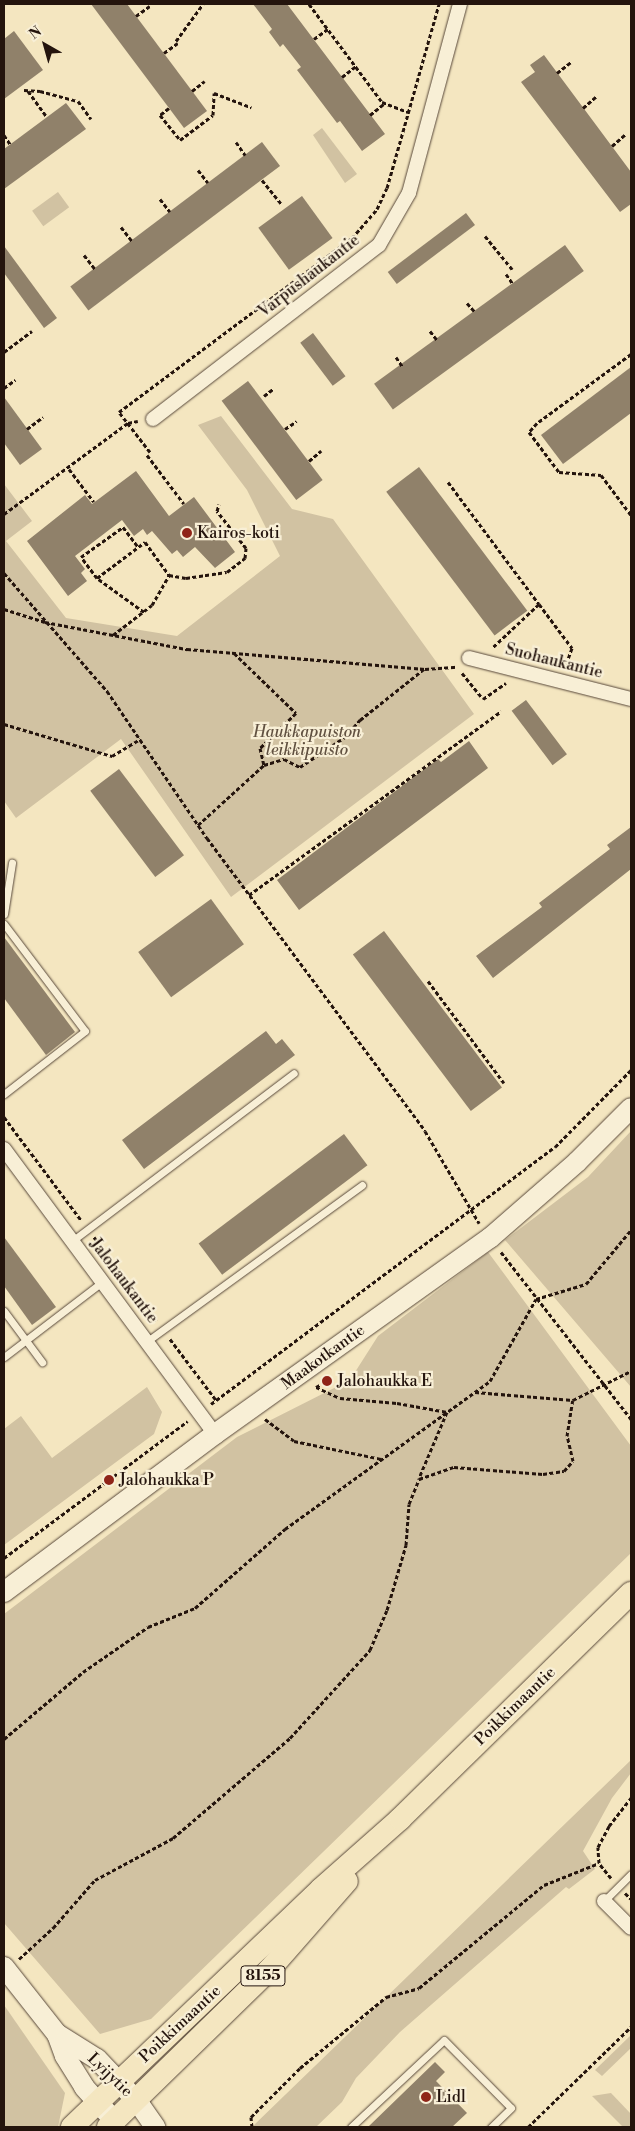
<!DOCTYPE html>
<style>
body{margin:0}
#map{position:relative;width:635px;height:2131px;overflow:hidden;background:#f4e6c0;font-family:"Libre Bodoni",serif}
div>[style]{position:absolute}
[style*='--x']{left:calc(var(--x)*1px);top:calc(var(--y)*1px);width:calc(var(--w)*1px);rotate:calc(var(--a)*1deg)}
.green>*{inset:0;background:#d1c2a2;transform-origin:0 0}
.building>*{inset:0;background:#90816a;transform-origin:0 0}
.path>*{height:3px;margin-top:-1.5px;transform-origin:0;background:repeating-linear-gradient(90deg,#24140d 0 4px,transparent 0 6.5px)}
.roads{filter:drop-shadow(0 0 1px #58483a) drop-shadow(0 0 1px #58483a)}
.lane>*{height:7px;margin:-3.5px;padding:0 3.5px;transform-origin:3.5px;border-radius:3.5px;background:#f8efd6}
.street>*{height:14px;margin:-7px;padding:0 7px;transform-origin:7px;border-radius:7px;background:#f8efd6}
.secondary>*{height:20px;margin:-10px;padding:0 10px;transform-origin:10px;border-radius:10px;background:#f8efd6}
.primary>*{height:22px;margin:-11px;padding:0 11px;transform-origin:11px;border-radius:11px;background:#f4e6c0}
.dots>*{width:14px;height:14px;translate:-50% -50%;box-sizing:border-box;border:2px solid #f8efd6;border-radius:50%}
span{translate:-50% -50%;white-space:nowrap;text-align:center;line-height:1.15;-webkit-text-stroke:4.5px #f8efd6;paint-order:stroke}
.shield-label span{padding:1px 4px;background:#f8efd6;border:1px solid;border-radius:4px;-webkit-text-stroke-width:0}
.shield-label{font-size:15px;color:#24140d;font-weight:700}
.street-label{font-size:16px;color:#24140d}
.poi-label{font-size:16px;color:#24140d}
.left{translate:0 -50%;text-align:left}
.park-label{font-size:16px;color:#615141;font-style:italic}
.frame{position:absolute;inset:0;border:5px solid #24140d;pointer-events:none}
.north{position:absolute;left:20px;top:20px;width:50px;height:50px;-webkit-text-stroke:4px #f8efd6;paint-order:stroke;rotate:322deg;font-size:14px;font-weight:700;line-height:20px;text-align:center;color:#24140d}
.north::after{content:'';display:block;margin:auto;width:18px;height:22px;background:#24140d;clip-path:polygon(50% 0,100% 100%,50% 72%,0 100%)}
</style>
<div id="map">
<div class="green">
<div style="clip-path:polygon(322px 128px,357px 174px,345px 183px,313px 135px)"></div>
<div style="left:58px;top:192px;width:19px;height:32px;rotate:54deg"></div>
<div style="clip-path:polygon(221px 416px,292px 509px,333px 519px,474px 714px,231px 897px,121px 739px,16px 818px,4px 801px,4px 484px,32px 521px,6px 541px,66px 618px,177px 636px,280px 556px,247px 490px,198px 425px)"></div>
<div style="clip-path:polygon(631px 1131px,631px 1387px,505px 1240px,588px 1177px)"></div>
<div style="clip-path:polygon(488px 1252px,631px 1446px,631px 1553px,151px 2019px,100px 2034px,4px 1923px,4px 1614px,237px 1437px,350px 1380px,378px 1336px)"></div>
<div style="clip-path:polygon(147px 1387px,162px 1412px,154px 1434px,4px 1545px,4px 1429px,21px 1416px,52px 1458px)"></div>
<div style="clip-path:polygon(631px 1760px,631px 1773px,612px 1798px,583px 1851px,595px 1869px,569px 1889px,566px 1887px,400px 2032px,356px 2078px,342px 2102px,316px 2127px,252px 2127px)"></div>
<div style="clip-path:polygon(4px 2005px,65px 2093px,58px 2127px,4px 2127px)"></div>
<div style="clip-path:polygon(631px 2035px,631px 2048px,602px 2076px,595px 2070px)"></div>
<div style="clip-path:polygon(611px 2093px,631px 2114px,631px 2127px,623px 2127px,592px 2096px)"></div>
</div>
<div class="building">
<div style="clip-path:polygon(91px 4px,127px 4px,207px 111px,184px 128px)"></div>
<div style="clip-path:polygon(253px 4px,287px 4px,385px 134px,362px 151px,340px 121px,337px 123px,297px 70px,301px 67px,283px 44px,280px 47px,269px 32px,272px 29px)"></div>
<div style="clip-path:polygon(14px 31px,43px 70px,4px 99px,4px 39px)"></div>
<div style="clip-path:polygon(544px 55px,631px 172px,631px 204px,620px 212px,521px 82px,535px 72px,530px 65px)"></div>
<div style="clip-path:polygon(66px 103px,86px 129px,4px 189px,4px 149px)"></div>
<div style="left:262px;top:142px;width:30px;height:240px;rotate:53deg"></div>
<div style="left:302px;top:196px;width:52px;height:54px;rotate:54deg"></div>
<div style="left:466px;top:213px;width:15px;height:98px;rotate:53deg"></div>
<div style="left:565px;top:245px;width:32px;height:236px;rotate:54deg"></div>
<div style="clip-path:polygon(4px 246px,57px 318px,44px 328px,4px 273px)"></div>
<div style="left:313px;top:333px;width:54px;height:16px;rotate:53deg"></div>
<div style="clip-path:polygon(631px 367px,631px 413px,563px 464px,541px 435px)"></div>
<div style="left:248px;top:381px;width:124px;height:33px;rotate:53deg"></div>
<div style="clip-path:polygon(4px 397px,42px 449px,20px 465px,4px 443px)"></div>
<div style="left:419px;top:467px;width:180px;height:41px;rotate:53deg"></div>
<div style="clip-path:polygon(136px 471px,169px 516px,194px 497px,235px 552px,215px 568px,195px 547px,183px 557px,177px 550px,172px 554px,152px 531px,147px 535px,143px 529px,134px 536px,122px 520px,75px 556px,85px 569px,81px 573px,87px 581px,68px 596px,27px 541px,85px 495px,92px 504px)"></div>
<div style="left:526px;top:700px;width:68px;height:18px;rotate:53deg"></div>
<div style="clip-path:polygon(469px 741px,488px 768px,299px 910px,277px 880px,438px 759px,441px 762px)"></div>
<div style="left:119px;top:769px;width:108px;height:36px;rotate:53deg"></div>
<div style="clip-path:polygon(631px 827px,631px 869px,493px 978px,476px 956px,542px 907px,539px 903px,610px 849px,607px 845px)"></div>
<div style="left:211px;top:899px;width:56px;height:90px;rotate:54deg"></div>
<div style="left:384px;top:931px;width:196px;height:39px;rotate:53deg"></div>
<div style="clip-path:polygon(4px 937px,75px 1032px,46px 1055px,4px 998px)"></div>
<div style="clip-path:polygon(266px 1031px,276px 1044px,282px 1039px,295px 1055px,144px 1169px,122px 1140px)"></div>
<div style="left:344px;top:1134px;width:39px;height:182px;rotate:53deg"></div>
<div style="clip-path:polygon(4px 1237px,56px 1307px,32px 1325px,4px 1286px)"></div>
<div style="clip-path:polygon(435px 2062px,445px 2072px,436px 2081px,467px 2113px,452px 2127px,368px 2127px)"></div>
</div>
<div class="path">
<div style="--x:309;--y:4;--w:122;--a:53.3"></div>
<div style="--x:382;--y:102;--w:28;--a:21"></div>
<div style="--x:136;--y:16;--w:17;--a:-36"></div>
<div style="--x:314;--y:39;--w:17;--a:-36"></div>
<div style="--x:176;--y:41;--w:46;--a:-53.9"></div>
<div style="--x:164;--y:53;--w:17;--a:-36"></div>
<div style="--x:557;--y:73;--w:18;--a:-38"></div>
<div style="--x:342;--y:77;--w:18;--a:-38"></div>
<div style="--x:24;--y:90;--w:16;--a:4"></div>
<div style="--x:40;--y:91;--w:39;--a:15"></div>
<div style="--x:78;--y:101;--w:22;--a:54"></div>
<div style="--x:28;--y:91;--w:32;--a:54"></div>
<div style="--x:192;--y:91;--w:16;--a:-38"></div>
<div style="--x:169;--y:108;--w:11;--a:142"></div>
<div style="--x:160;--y:115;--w:32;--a:51"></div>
<div style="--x:180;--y:140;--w:41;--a:-37.1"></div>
<div style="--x:213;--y:115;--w:22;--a:-87"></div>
<div style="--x:214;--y:93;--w:40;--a:21"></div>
<div style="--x:583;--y:108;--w:18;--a:-41"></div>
<div style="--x:370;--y:115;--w:19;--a:-39"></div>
<div style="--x:4;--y:135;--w:11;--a:56"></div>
<div style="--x:236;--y:142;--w:16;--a:55"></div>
<div style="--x:612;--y:146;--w:18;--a:-41"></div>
<div style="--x:198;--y:170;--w:16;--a:52"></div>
<div style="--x:262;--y:180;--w:32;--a:51"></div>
<div style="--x:160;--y:199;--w:16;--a:52"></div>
<div style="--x:121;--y:227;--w:18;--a:52"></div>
<div style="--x:485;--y:236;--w:43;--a:50.7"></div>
<div style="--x:84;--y:255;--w:18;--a:52"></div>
<div style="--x:506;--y:274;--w:12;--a:55"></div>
<div style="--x:467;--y:303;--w:12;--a:48"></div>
<div style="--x:430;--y:331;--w:11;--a:52"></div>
<div style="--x:4;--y:352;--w:35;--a:-37"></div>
<div style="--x:631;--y:354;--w:117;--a:143.7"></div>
<div style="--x:537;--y:423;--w:12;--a:132"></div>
<div style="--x:529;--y:432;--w:50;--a:53.1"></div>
<div style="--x:559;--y:472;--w:42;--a:4.1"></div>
<div style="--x:601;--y:475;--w:50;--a:53.1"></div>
<div style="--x:396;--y:357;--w:11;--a:56"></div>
<div style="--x:4;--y:388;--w:14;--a:-36"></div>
<div style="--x:264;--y:396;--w:11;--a:-38"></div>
<div style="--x:27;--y:429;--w:20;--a:-37"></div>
<div style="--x:285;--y:429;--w:14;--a:-34"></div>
<div style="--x:150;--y:452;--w:51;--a:-127.8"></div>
<div style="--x:119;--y:412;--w:291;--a:-36.8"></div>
<div style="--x:352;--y:238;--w:38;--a:-49"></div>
<div style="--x:377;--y:209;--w:23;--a:-65"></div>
<div style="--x:387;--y:188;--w:191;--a:-74.2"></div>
<div style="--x:147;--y:455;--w:61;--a:52.9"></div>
<div style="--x:309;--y:461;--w:16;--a:-40"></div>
<div style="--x:69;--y:469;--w:41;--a:52.9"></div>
<div style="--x:448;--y:482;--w:152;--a:53.3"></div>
<div style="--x:539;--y:604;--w:63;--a:136.9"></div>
<div style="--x:4;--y:514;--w:154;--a:-36.3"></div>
<div style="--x:128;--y:423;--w:10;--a:-11"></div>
<div style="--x:4;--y:573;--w:157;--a:48.9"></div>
<div style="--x:107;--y:691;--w:178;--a:55.8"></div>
<div style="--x:207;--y:838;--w:365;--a:53.3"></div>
<div style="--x:425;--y:1131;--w:107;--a:59.6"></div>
<div style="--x:97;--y:578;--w:26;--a:-127"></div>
<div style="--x:81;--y:557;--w:52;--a:-35.5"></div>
<div style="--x:123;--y:527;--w:25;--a:53"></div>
<div style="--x:539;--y:604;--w:55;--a:53.1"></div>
<div style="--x:572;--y:648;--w:20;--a:110"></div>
<div style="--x:4;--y:609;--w:43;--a:17.6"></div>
<div style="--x:45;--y:622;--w:145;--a:10.8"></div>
<div style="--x:187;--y:649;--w:239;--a:4.8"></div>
<div style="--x:425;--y:669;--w:32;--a:-4"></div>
<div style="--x:144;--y:612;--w:58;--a:-144.1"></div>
<div style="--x:97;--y:578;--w:60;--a:-36.9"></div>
<div style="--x:145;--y:542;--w:41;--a:54"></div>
<div style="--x:169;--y:575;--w:17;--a:10"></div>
<div style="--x:186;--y:578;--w:41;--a:-8.3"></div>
<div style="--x:227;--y:572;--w:23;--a:-38"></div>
<div style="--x:245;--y:558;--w:10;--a:-84"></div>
<div style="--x:246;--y:548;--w:47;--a:-128.1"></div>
<div style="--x:217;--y:511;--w:7;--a:-74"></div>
<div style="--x:113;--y:635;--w:49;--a:-37.6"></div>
<div style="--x:152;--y:605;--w:34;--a:-60"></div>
<div style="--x:234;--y:653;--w:86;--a:44.1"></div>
<div style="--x:296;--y:713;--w:50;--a:135.8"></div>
<div style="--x:260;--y:748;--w:17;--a:77"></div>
<div style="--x:462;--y:673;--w:33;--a:51"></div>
<div style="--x:483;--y:699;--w:28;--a:-35"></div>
<div style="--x:4;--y:724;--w:113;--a:16.5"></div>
<div style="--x:112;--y:756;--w:33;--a:-31"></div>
<div style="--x:198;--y:825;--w:89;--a:-42.3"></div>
<div style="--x:264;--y:765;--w:21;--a:-17"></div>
<div style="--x:284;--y:759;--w:18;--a:27"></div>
<div style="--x:300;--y:767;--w:54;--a:-33.7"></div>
<div style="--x:345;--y:737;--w:23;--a:-49"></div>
<div style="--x:360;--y:720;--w:82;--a:-38.6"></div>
<div style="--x:249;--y:895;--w:312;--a:-36.1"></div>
<div style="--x:428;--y:981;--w:127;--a:53.3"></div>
<div style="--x:4;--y:1117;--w:129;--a:53.2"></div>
<div style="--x:94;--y:1237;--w:104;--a:53.2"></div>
<div style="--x:501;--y:1252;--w:212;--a:52.1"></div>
<div style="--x:170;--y:1339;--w:76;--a:53"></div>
<div style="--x:316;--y:1387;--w:26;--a:25"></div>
<div style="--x:340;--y:1398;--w:57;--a:5"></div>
<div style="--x:397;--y:1403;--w:51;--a:10.2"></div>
<div style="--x:447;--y:1412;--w:72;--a:113"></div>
<div style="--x:316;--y:1387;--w:13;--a:-29"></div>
<div style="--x:475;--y:1392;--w:98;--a:4.7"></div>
<div style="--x:211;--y:1404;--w:429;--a:-36.8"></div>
<div style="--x:555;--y:1147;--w:108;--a:-45.4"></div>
<div style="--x:265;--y:1419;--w:36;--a:37"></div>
<div style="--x:294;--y:1441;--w:90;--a:11.6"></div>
<div style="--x:4;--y:1558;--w:229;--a:-36.7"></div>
<div style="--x:4;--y:1739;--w:104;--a:-40.3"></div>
<div style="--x:83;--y:1672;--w:79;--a:-34.7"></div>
<div style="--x:148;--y:1627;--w:51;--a:-22"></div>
<div style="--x:195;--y:1608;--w:120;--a:-41.3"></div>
<div style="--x:285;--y:1529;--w:253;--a:-35.8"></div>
<div style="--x:490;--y:1381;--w:94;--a:-60.7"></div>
<div style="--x:536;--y:1299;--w:52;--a:-16.7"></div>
<div style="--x:586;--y:1284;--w:70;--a:-50.2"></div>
<div style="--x:611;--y:1878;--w:19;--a:-129"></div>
<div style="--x:599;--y:1863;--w:16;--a:-94"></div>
<div style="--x:598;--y:1847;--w:24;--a:-62"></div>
<div style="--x:609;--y:1826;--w:36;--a:-52"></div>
<div style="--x:625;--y:1893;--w:8;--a:45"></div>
<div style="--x:19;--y:1959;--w:46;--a:-42.4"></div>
<div style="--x:53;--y:1928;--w:64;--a:-48.8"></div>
<div style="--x:95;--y:1880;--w:89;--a:-28.3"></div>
<div style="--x:173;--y:1838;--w:154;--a:-40.5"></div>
<div style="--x:290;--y:1738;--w:119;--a:-47.7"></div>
<div style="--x:370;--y:1650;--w:43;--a:-67"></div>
<div style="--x:387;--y:1610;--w:68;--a:-73.7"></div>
<div style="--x:406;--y:1545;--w:41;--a:-85.8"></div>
<div style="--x:409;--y:1504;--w:27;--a:-68"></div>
<div style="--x:419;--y:1479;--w:37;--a:-19"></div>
<div style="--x:454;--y:1467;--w:89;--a:4.5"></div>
<div style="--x:543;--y:1474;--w:21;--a:-8"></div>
<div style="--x:564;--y:1471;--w:13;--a:-48"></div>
<div style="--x:573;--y:1461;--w:26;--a:-103"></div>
<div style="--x:567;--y:1436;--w:36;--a:-81"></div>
<div style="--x:573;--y:1400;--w:65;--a:-26.6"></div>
<div style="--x:252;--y:2127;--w:10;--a:-96"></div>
<div style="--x:251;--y:2117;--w:69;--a:-45"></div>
<div style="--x:300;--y:2068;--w:112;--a:-39.5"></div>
<div style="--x:386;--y:1997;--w:34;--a:-15"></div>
<div style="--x:419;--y:1988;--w:162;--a:-39.5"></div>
<div style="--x:544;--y:1885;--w:59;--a:-21.8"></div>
<div style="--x:528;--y:2127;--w:144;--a:-44.2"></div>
</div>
<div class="roads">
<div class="lane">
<div style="--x:4;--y:914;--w:52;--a:-81.1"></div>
<div style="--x:4;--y:924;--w:134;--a:52.9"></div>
<div style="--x:85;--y:1031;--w:103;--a:142.1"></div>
<div style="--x:72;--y:1241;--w:278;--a:-37.1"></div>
<div style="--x:4;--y:1311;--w:64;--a:53.3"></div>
<div style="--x:146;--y:1342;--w:267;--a:-36"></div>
<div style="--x:4;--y:1357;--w:123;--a:-37.4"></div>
<div style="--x:604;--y:1901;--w:38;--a:-45"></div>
<div style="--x:351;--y:2127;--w:127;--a:-43.1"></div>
<div style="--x:444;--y:2040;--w:95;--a:45.4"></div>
<div style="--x:511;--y:2108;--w:28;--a:136"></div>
</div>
<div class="street">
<div style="--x:153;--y:419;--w:285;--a:-37.6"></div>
<div style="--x:379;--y:245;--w:60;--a:-60"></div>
<div style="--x:409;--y:193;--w:196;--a:-74.9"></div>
<div style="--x:469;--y:658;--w:167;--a:14.2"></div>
<div style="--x:4;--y:1149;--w:355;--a:53.5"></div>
<div style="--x:604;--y:1901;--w:38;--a:45"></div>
</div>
<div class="secondary">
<div style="--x:4;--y:1592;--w:264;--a:-36.8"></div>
<div style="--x:215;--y:1434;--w:338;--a:-35.5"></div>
<div style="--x:490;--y:1238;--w:116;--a:-41.1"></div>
<div style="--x:577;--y:1162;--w:76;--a:-45"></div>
<div style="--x:4;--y:1967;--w:85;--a:51.7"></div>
<div style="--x:57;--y:2034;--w:23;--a:70"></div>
<div style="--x:65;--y:2056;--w:36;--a:58"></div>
<div style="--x:84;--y:2087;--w:38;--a:48"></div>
<div style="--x:57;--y:2034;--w:47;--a:32"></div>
<div style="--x:97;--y:2059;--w:58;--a:46.4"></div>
<div style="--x:137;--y:2101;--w:32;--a:55"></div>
</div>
<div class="primary">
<div style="--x:72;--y:2127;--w:344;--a:-43.7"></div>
<div style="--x:321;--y:1889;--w:106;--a:-41.5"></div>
<div style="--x:400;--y:1819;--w:323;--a:-44.4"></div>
<div style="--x:108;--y:2127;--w:225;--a:-44.3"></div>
<div style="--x:269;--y:1970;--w:118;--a:-48.8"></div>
</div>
</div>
<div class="dots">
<div style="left:187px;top:533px;background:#8f2418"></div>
<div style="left:327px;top:1381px;background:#8f2418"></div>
<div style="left:109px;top:1480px;background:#8f2418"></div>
<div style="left:426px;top:2097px;background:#8f2418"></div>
</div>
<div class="shield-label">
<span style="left:263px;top:1976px">8155</span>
</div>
<div class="street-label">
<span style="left:309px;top:276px;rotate:-38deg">Varpushaukantie</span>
<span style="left:554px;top:661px;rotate:14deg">Suohaukantie</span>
<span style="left:124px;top:1281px;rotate:53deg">Jalohaukantie</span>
<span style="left:323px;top:1357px;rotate:-36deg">Maakotkantie</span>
<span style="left:515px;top:1706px;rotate:-44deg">Poikkimaantie</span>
<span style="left:180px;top:2024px;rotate:-43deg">Poikkimaantie</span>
<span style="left:110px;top:2075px;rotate:44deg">Lyijytie</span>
</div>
<div class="poi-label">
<span class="left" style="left:197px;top:533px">Kairos-koti</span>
<span class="left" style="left:337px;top:1381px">Jalohaukka E</span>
<span class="left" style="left:119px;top:1480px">Jalohaukka P</span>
<span class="left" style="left:436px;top:2097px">Lidl</span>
</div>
<div class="park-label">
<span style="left:307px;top:741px">Haukkapuiston<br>leikkipuisto</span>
</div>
<div class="frame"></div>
<div class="north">N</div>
</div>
